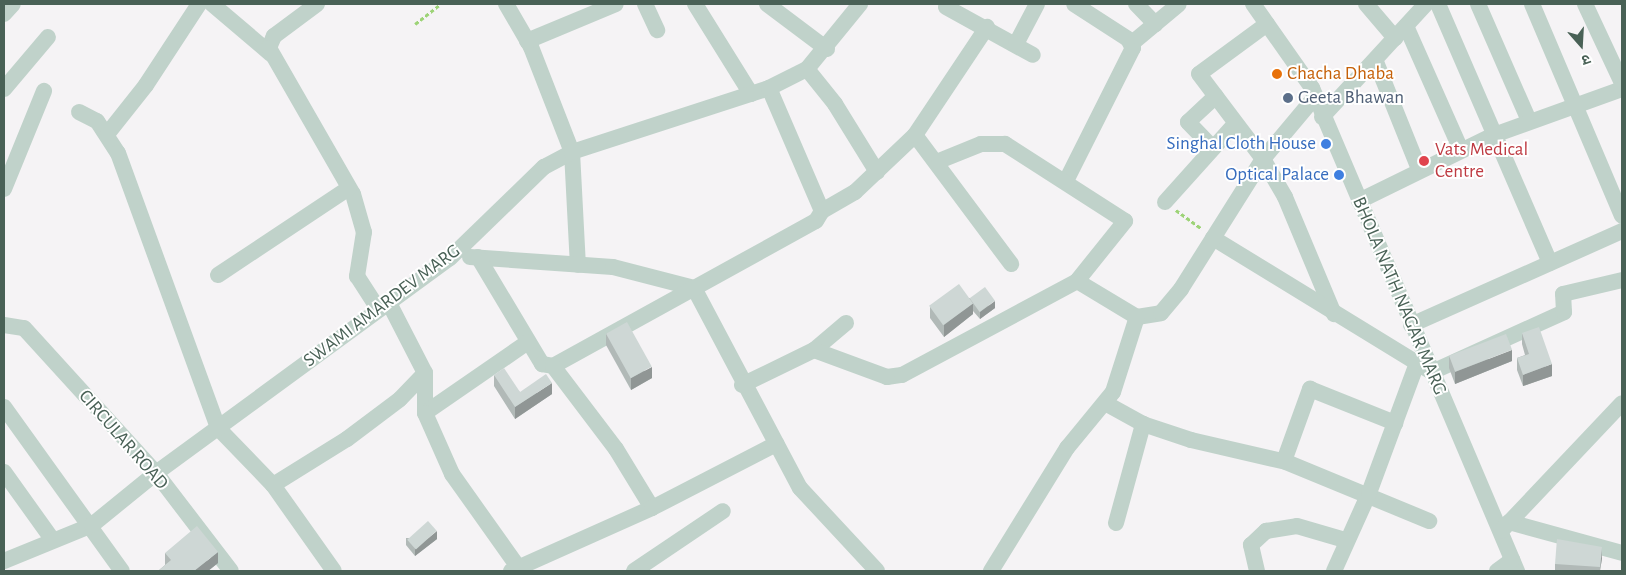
<!DOCTYPE html>
<meta charset="utf-8">
<style>
body{margin:0}
#map{position:relative;width:1626px;height:575px;overflow:hidden;background:#f5f3f5;font-family:"Alegreya Sans","Noto Sans Devanagari",sans-serif}
div>[style]{position:absolute}
[style*='--x']{left:calc(var(--x)*1px);top:calc(var(--y)*1px);width:calc(var(--w)*1px);rotate:calc(var(--a)*1deg)}
.path>*{height:2.5px;margin-top:-1.25px;transform-origin:0;background:repeating-linear-gradient(90deg,#9dd377 0 4px,transparent 0 6.5px)}
.minor>*{height:16px;margin:-8px;padding:0 8px;transform-origin:8px;border-radius:8px;background:#c0d2ca}
.wall>*{inset:0;background:#b1b9b7}
.shaded-wall>*{inset:0;background:#909695}
.building>*{inset:0;background:#ced7d5;transform-origin:0 0}
.dots>*{width:14px;height:14px;translate:-50% -50%;box-sizing:border-box;border:2px solid #fff;border-radius:50%}
span{translate:-50% -50%;white-space:nowrap;text-align:center;line-height:1.15;-webkit-text-stroke:4px #fff;paint-order:stroke}
.food-label{font-size:19px;color:#c56008}
.left{translate:0 -50%;text-align:left}
.service-label{font-size:19px;color:#4e5e75}
.shop-label{font-size:19px;color:#366cbe}
.right{translate:-100% -50%;text-align:right}
.health-label{font-size:19px;color:#be3a42}
.street-label{font-size:19px;color:#496156}
.frame{position:absolute;inset:0;border:5px solid #496156;pointer-events:none}
.north{position:absolute;left:1556px;top:20px;width:50px;height:50px;-webkit-text-stroke:4px #fff;paint-order:stroke;rotate:161deg;font-size:14px;font-weight:700;line-height:20px;text-align:center;color:#496156}
.north::after{content:'';display:block;margin:auto;width:18px;height:22px;background:#496156;clip-path:polygon(50% 0,100% 100%,50% 72%,0 100%)}
</style>
<div id="map">
<div class="path">
<div style="--x:415;--y:24;--w:33;--a:-38"></div>
<div style="--x:1176;--y:210;--w:32;--a:36"></div>
</div>
<div class="minor">
<div style="--x:212;--y:4;--w:77;--a:40.3"></div>
<div style="--x:317;--y:4;--w:54;--a:143.3"></div>
<div style="--x:274;--y:36;--w:13;--a:113"></div>
<div style="--x:269;--y:48;--w:168;--a:60.1"></div>
<div style="--x:353;--y:194;--w:40;--a:74"></div>
<div style="--x:364;--y:232;--w:45;--a:99"></div>
<div style="--x:357;--y:276;--w:40;--a:57.1"></div>
<div style="--x:506;--y:4;--w:50;--a:59.8"></div>
<div style="--x:531;--y:47;--w:113;--a:68.7"></div>
<div style="--x:572;--y:152;--w:113;--a:87"></div>
<div style="--x:645;--y:4;--w:29;--a:65"></div>
<div style="--x:695;--y:4;--w:106;--a:58.1"></div>
<div style="--x:767;--y:4;--w:75;--a:36.9"></div>
<div style="--x:1136;--y:4;--w:28;--a:46"></div>
<div style="--x:1253;--y:4;--w:103;--a:54.9"></div>
<div style="--x:1312;--y:88;--w:525;--a:67"></div>
<div style="--x:1366;--y:4;--w:45;--a:49.5"></div>
<div style="--x:1438;--y:4;--w:282;--a:66.6"></div>
<div style="--x:1478;--y:4;--w:128;--a:66.4"></div>
<div style="--x:1532;--y:4;--w:230;--a:67"></div>
<div style="--x:1585;--y:4;--w:87;--a:64.9"></div>
<div style="--x:946;--y:7;--w:99;--a:28.9"></div>
<div style="--x:4;--y:14;--w:13;--a:-48"></div>
<div style="--x:1267;--y:24;--w:84;--a:143.7"></div>
<div style="--x:1199;--y:74;--w:106;--a:53"></div>
<div style="--x:1263;--y:159;--w:44;--a:59.9"></div>
<div style="--x:1285;--y:197;--w:127;--a:67.3"></div>
<div style="--x:1406;--y:26;--w:136;--a:66.1"></div>
<div style="--x:527;--y:41;--w:96;--a:-22.6"></div>
<div style="--x:1016;--y:44;--w:45;--a:-62.3"></div>
<div style="--x:1131;--y:44;--w:62;--a:-39.8"></div>
<div style="--x:1376;--y:62;--w:115;--a:68.1"></div>
<div style="--x:807;--y:69;--w:45;--a:51.3"></div>
<div style="--x:835;--y:104;--w:80;--a:58.3"></div>
<div style="--x:769;--y:88;--w:134;--a:66.7"></div>
<div style="--x:4;--y:89;--w:68;--a:-49.8"></div>
<div style="--x:79;--y:112;--w:20;--a:27"></div>
<div style="--x:97;--y:121;--w:38;--a:57"></div>
<div style="--x:118;--y:153;--w:293;--a:70"></div>
<div style="--x:218;--y:428;--w:79;--a:46"></div>
<div style="--x:273;--y:485;--w:105;--a:54.7"></div>
<div style="--x:1322;--y:117;--w:154;--a:-47.4"></div>
<div style="--x:108;--y:133;--w:61;--a:-51.6"></div>
<div style="--x:146;--y:85;--w:97;--a:-56.8"></div>
<div style="--x:915;--y:135;--w:161;--a:53.3"></div>
<div style="--x:1213;--y:148;--w:36;--a:-134"></div>
<div style="--x:1188;--y:122;--w:38;--a:-43"></div>
<div style="--x:1066;--y:181;--w:149;--a:-63.3"></div>
<div style="--x:1133;--y:48;--w:10;--a:-119"></div>
<div style="--x:1128;--y:39;--w:64;--a:-147.1"></div>
<div style="--x:4;--y:189;--w:106;--a:-67.8"></div>
<div style="--x:1359;--y:201;--w:150;--a:-26.1"></div>
<div style="--x:1494;--y:135;--w:136;--a:-19.8"></div>
<div style="--x:1165;--y:202;--w:105;--a:-48.1"></div>
<div style="--x:1213;--y:238;--w:257;--a:31.5"></div>
<div style="--x:1432;--y:372;--w:145;--a:-24.4"></div>
<div style="--x:1564;--y:312;--w:18;--a:-93"></div>
<div style="--x:1563;--y:294;--w:61;--a:-13.3"></div>
<div style="--x:470;--y:257;--w:143;--a:4"></div>
<div style="--x:613;--y:267;--w:84;--a:14.5"></div>
<div style="--x:694;--y:288;--w:226;--a:62.1"></div>
<div style="--x:800;--y:488;--w:113;--a:47.1"></div>
<div style="--x:478;--y:257;--w:125;--a:59.1"></div>
<div style="--x:542;--y:364;--w:11;--a:10"></div>
<div style="--x:553;--y:366;--w:300;--a:-28.9"></div>
<div style="--x:816;--y:221;--w:12;--a:-59"></div>
<div style="--x:822;--y:211;--w:38;--a:-30"></div>
<div style="--x:855;--y:192;--w:83;--a:-43.5"></div>
<div style="--x:915;--y:135;--w:130;--a:-56.3"></div>
<div style="--x:218;--y:275;--w:157;--a:-33.6"></div>
<div style="--x:1077;--y:281;--w:70;--a:31"></div>
<div style="--x:1137;--y:317;--w:24;--a:-9"></div>
<div style="--x:1161;--y:313;--w:31;--a:-50"></div>
<div style="--x:1181;--y:289;--w:154;--a:-57.8"></div>
<div style="--x:1263;--y:159;--w:81;--a:-50"></div>
<div style="--x:389;--y:303;--w:79;--a:62.8"></div>
<div style="--x:425;--y:373;--w:40;--a:90"></div>
<div style="--x:425;--y:413;--w:125;--a:-34.6"></div>
<div style="--x:4;--y:325;--w:20;--a:9"></div>
<div style="--x:24;--y:328;--w:196;--a:47.7"></div>
<div style="--x:156;--y:473;--w:123;--a:52.6"></div>
<div style="--x:1411;--y:325;--w:231;--a:-24"></div>
<div style="--x:814;--y:350;--w:42;--a:-40.2"></div>
<div style="--x:553;--y:366;--w:104;--a:52.8"></div>
<div style="--x:616;--y:449;--w:69;--a:58.6"></div>
<div style="--x:742;--y:385;--w:80;--a:-25.9"></div>
<div style="--x:814;--y:350;--w:78;--a:20.3"></div>
<div style="--x:887;--y:377;--w:15;--a:-8"></div>
<div style="--x:902;--y:375;--w:199;--a:-28.2"></div>
<div style="--x:1077;--y:281;--w:77;--a:-51.3"></div>
<div style="--x:1125;--y:221;--w:143;--a:-147.3"></div>
<div style="--x:1005;--y:144;--w:24;--a:180"></div>
<div style="--x:981;--y:144;--w:45;--a:158"></div>
<div style="--x:1105;--y:403;--w:43;--a:28.9"></div>
<div style="--x:1143;--y:424;--w:51;--a:18.4"></div>
<div style="--x:1191;--y:440;--w:98;--a:13"></div>
<div style="--x:1286;--y:462;--w:155;--a:22.4"></div>
<div style="--x:4;--y:407;--w:202;--a:54.3"></div>
<div style="--x:425;--y:413;--w:67;--a:66.1"></div>
<div style="--x:452;--y:474;--w:114;--a:54.6"></div>
<div style="--x:1284;--y:461;--w:77;--a:-70.1"></div>
<div style="--x:1310;--y:389;--w:92;--a:21.8"></div>
<div style="--x:4;--y:472;--w:82;--a:54.4"></div>
<div style="--x:273;--y:485;--w:87;--a:-31.9"></div>
<div style="--x:347;--y:439;--w:66;--a:-37"></div>
<div style="--x:400;--y:399;--w:36;--a:-46"></div>
<div style="--x:1509;--y:522;--w:117;--a:15.3"></div>
<div style="--x:1116;--y:523;--w:103;--a:-74.7"></div>
<div style="--x:1501;--y:531;--w:176;--a:-46.6"></div>
<div style="--x:4;--y:561;--w:95;--a:-22.2"></div>
<div style="--x:92;--y:525;--w:82;--a:-39.1"></div>
<div style="--x:156;--y:473;--w:364;--a:-36.2"></div>
<div style="--x:450;--y:258;--w:131;--a:-44.1"></div>
<div style="--x:544;--y:167;--w:32;--a:-28"></div>
<div style="--x:572;--y:152;--w:207;--a:-18"></div>
<div style="--x:769;--y:88;--w:42;--a:-26.6"></div>
<div style="--x:807;--y:69;--w:84;--a:-50.8"></div>
<div style="--x:511;--y:571;--w:154;--a:-24.1"></div>
<div style="--x:652;--y:508;--w:140;--a:-27.3"></div>
<div style="--x:634;--y:571;--w:107;--a:-34"></div>
<div style="--x:991;--y:571;--w:145;--a:-58.3"></div>
<div style="--x:1067;--y:448;--w:72;--a:-50.6"></div>
<div style="--x:1113;--y:392;--w:79;--a:-72.3"></div>
<div style="--x:1257;--y:571;--w:27;--a:-103"></div>
<div style="--x:1251;--y:545;--w:21;--a:-43"></div>
<div style="--x:1266;--y:531;--w:31;--a:-9"></div>
<div style="--x:1297;--y:526;--w:50;--a:16.3"></div>
<div style="--x:1334;--y:571;--w:85;--a:-65.8"></div>
<div style="--x:1369;--y:493;--w:139;--a:-69.7"></div>
<div style="--x:1497;--y:571;--w:19;--a:-36"></div>
</div>
<div class="wall">
<div style="clip-path:polygon(970px 298px,995px 308px,980px 319px,973px 311px,973px 314px,944px 337px,930px 318px,930px 307px)"></div>
<div style="clip-path:polygon(606px 333px,652px 378px,631px 390px,606px 345px)"></div>
<div style="clip-path:polygon(1522px 333px,1552px 376px,1523px 386px,1517px 370px,1517px 358px,1525px 355px,1522px 344px)"></div>
<div style="clip-path:polygon(1449px 356px,1512px 361px,1455px 384px,1449px 368px)"></div>
<div style="clip-path:polygon(494px 375px,520px 392px,552px 394px,515px 419px,494px 386px)"></div>
<div style="clip-path:polygon(406px 538px,437px 539px,415px 556px,406px 545px)"></div>
<div style="clip-path:polygon(165px 553px,218px 563px,208px 571px,158px 571px,165px 565px)"></div>
<div style="clip-path:polygon(1602px 558px,1600px 571px,1555px 571px,1555px 564px)"></div>
</div>
<div class="shaded-wall">
<div style="clip-path:polygon(995px 301px,995px 308px,980px 319px,980px 312px)"></div>
<div style="clip-path:polygon(973px 303px,973px 314px,944px 337px,944px 325px)"></div>
<div style="clip-path:polygon(1512px 350px,1512px 361px,1455px 384px,1455px 372px)"></div>
<div style="clip-path:polygon(1552px 364px,1552px 376px,1523px 386px,1523px 375px)"></div>
<div style="clip-path:polygon(652px 367px,652px 378px,631px 390px,631px 378px)"></div>
<div style="clip-path:polygon(552px 383px,552px 394px,515px 419px,515px 407px)"></div>
<div style="clip-path:polygon(437px 531px,437px 539px,415px 556px,415px 549px)"></div>
<div style="clip-path:polygon(1602px 547px,1602px 558px,1600px 571px)"></div>
<div style="clip-path:polygon(218px 552px,218px 563px,208px 571px,194px 571px)"></div>
</div>
<div class="building">
<div style="left:959px;top:284px;width:24px;height:37px;rotate:54deg"></div>
<div style="left:985px;top:287px;width:17px;height:19px;rotate:54deg"></div>
<div style="left:627px;top:322px;width:51px;height:24px;rotate:61deg"></div>
<div style="clip-path:polygon(1539px 327px,1552px 364px,1523px 375px,1517px 358px,1529px 354px,1522px 333px)"></div>
<div style="left:1506px;top:334px;width:17px;height:61px;rotate:69deg"></div>
<div style="clip-path:polygon(504px 368px,520px 392px,546px 374px,552px 383px,515px 407px,494px 375px)"></div>
<div style="left:428px;top:521px;width:13px;height:28px;rotate:48deg"></div>
<div style="clip-path:polygon(197px 526px,218px 552px,194px 571px,158px 571px,171px 560px,165px 553px)"></div>
<div style="clip-path:polygon(1557px 539px,1602px 547px,1600px 567px,1555px 564px)"></div>
</div>
<div class="dots">
<div style="left:1277px;top:74px;background:#e8710a"></div>
<div style="left:1288px;top:98px;background:#5c6f8a"></div>
<div style="left:1326px;top:144px;background:#3f7fe0"></div>
<div style="left:1424px;top:161px;background:#e0444e"></div>
<div style="left:1339px;top:175px;background:#3f7fe0"></div>
</div>
<div class="food-label">
<span class="left" style="left:1287px;top:74px">Chacha Dhaba</span>
</div>
<div class="service-label">
<span class="left" style="left:1298px;top:98px">Geeta Bhawan</span>
</div>
<div class="shop-label">
<span class="right" style="left:1316px;top:144px">Singhal Cloth House</span>
<span class="right" style="left:1329px;top:175px">Optical Palace</span>
</div>
<div class="health-label">
<span class="left" style="left:1435px;top:161px">Vats Medical<br>Centre</span>
</div>
<div class="street-label">
<span style="left:1399px;top:296px;rotate:67deg">BHOLA NATH NAGAR MARG</span>
<span style="left:382px;top:306px;rotate:-37deg">SWAMI AMARDEV MARG</span>
<span style="left:123px;top:440px;rotate:49deg">CIRCULAR ROAD</span>
</div>
<div class="frame"></div>
<div class="north">उ</div>
</div>
